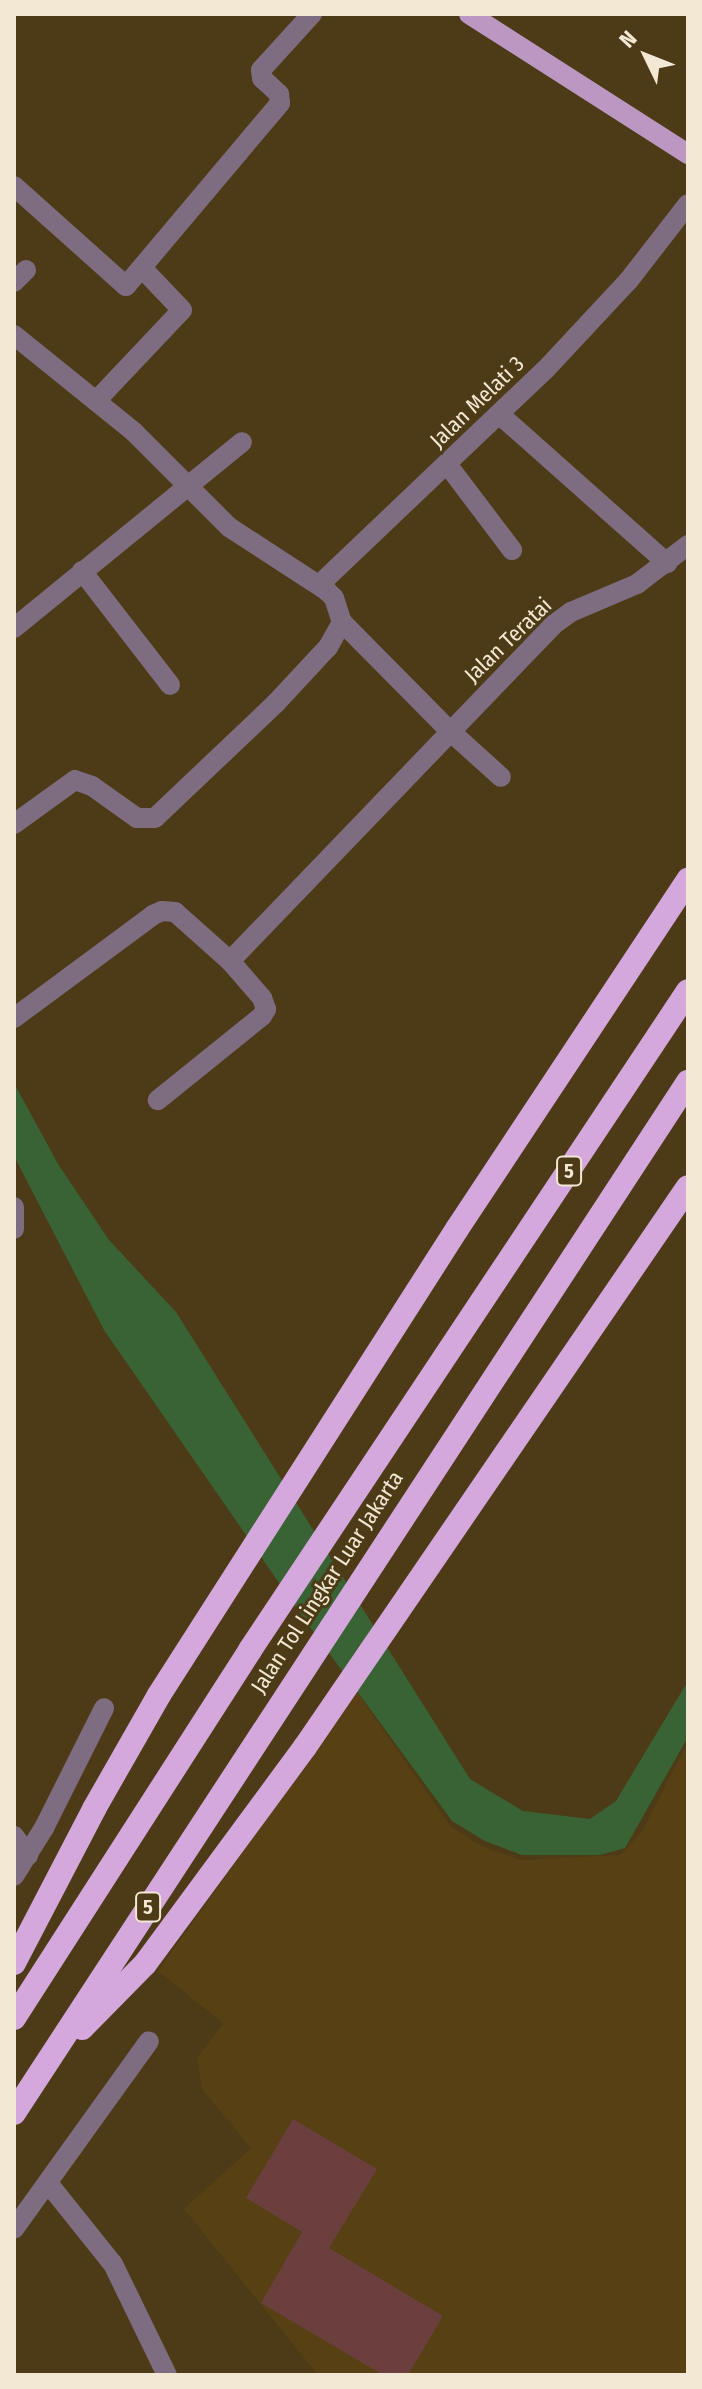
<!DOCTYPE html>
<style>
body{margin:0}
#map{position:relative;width:702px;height:2389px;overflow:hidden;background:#4d3b17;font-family:"Fira Sans Condensed",sans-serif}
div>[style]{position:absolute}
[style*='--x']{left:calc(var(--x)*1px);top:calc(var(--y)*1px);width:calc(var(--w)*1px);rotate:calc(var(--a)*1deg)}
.built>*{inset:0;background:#574014}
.green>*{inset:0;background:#6b3f3e}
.water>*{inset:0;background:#396334}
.minor>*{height:20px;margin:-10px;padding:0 10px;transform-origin:10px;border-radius:10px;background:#7e6c81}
.primary>*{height:20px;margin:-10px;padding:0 10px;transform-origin:10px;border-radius:10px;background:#bc97c2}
.motorway>*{height:24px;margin:-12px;padding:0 12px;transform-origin:12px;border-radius:12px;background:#d4a8dc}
span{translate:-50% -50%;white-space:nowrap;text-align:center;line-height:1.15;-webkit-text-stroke:6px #4d3b17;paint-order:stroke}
.shield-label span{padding:2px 6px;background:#4d3b17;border:2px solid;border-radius:6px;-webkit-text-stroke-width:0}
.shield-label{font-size:20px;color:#f3e8d4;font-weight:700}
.street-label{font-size:22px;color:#f3e8d4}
.frame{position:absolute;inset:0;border:16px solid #f3e8d4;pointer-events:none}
.north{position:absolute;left:606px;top:16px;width:80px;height:80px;-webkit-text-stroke:6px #4d3b17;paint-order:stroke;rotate:313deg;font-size:22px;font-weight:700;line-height:32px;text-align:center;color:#f3e8d4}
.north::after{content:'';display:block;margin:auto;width:28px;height:36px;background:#f3e8d4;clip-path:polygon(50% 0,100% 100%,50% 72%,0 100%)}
</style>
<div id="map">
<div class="built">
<div style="clip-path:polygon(357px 1692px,450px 1826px,483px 1847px,521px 1860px,620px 1855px,641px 1833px,688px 1742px,688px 2375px,318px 2375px,184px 2209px,251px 2148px,202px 2089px,197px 2058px,223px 2023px,158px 1971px)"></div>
</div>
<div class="green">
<div style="clip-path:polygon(293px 2119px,377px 2169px,329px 2248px,443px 2316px,408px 2375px,383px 2375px,261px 2303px,302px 2232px,246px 2198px)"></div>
</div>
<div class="water">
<div style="clip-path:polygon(14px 1083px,58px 1164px,109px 1240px,176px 1312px,470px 1779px,523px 1811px,590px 1819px,616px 1801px,688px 1681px,688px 1737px,625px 1848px,600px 1855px,522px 1855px,485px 1841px,452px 1821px,302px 1616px,104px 1330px,14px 1156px)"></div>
</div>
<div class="minor">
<div style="--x:14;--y:186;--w:150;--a:41.8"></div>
<div style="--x:126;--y:286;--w:239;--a:-49.9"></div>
<div style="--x:280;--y:103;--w:9;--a:-96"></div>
<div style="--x:279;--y:94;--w:23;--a:-137"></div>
<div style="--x:262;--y:78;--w:8;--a:-97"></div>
<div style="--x:261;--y:70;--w:76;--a:-47.7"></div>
<div style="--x:14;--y:282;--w:17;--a:-45"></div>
<div style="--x:14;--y:335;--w:154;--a:38.9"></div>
<div style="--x:134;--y:432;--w:134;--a:45"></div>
<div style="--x:229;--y:527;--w:117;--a:33.1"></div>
<div style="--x:327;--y:591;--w:10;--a:45"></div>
<div style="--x:334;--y:598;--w:25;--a:72"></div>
<div style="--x:342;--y:622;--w:29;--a:119"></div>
<div style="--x:328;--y:647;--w:76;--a:132.9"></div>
<div style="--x:276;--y:703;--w:167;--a:136.5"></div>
<div style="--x:155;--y:818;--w:18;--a:180"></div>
<div style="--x:137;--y:818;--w:55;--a:-144.6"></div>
<div style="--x:92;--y:786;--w:18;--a:-161"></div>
<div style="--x:75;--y:780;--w:75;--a:144.2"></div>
<div style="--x:96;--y:401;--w:125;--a:-46.6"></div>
<div style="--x:182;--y:310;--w:58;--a:-133.6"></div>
<div style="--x:499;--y:414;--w:225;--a:41.6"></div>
<div style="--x:447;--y:464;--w:108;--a:52.9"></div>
<div style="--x:82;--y:571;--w:144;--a:52.3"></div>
<div style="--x:319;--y:585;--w:313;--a:-43.6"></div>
<div style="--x:546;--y:369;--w:122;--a:-47"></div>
<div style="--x:629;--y:280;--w:96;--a:-52.2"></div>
<div style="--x:342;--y:622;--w:155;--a:45.3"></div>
<div style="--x:451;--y:732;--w:67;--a:42"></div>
<div style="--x:14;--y:628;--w:294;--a:-39.2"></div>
<div style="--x:230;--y:961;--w:466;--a:-46.1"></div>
<div style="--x:553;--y:625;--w:22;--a:-36"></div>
<div style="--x:571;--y:612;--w:72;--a:-23"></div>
<div style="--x:637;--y:584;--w:64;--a:-37.4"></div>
<div style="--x:14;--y:1018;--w:173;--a:-36.5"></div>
<div style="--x:153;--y:915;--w:10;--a:-24"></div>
<div style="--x:162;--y:911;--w:13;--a:4"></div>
<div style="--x:175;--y:912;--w:74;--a:41.7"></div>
<div style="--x:230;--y:961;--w:49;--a:49.1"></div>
<div style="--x:262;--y:998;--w:12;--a:70"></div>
<div style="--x:266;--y:1009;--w:8;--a:120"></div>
<div style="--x:262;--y:1016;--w:134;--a:141.1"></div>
<div style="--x:14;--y:1207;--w:22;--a:90"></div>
<div style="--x:14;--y:1836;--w:24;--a:54"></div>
<div style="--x:14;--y:1876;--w:57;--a:-58"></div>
<div style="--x:44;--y:1828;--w:134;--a:-63.4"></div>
<div style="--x:48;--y:2183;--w:104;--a:51.3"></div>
<div style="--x:113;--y:2264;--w:123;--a:64.1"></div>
<div style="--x:14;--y:2229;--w:231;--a:-54.3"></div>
</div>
<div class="primary">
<div style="--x:469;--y:14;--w:260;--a:32.6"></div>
</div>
<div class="motorway">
<div style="--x:14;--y:1963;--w:174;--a:-62.5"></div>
<div style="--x:94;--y:1809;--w:131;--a:-60.3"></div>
<div style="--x:159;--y:1695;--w:553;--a:-57.4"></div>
<div style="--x:457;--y:1229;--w:419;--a:-56.5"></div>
<div style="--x:14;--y:2018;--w:437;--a:-57.3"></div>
<div style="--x:250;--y:1650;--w:791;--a:-56.39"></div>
<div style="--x:82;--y:2028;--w:90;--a:-45.5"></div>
<div style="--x:145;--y:1964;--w:270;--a:-53.6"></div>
<div style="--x:305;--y:1747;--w:678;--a:-55.63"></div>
<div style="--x:14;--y:2113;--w:1232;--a:-56.83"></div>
</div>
<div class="shield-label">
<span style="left:569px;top:1171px">5</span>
<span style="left:148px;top:1907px">5</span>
</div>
<div class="street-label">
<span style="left:477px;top:402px;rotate:-44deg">Jalan Melati 3</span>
<span style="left:508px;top:640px;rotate:-44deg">Jalan Teratai</span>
<span style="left:327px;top:1582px;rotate:-57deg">Jalan Tol Lingkar Luar Jakarta</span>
</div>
<div class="frame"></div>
<div class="north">N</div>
</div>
